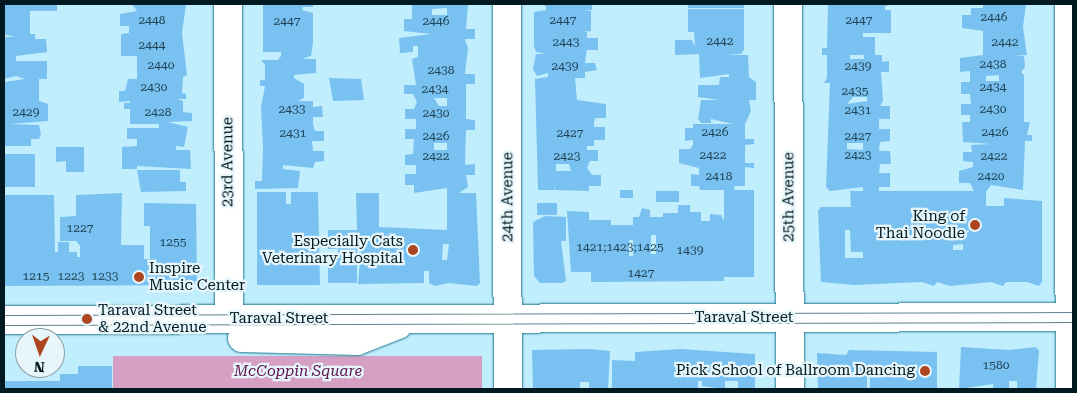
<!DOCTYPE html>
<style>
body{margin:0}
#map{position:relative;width:1077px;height:393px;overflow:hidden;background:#c0eefd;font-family:"Roboto Serif",serif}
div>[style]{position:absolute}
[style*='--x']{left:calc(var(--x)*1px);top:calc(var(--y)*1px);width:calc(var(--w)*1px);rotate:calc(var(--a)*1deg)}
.green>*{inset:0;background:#d6a0c5;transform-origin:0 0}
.building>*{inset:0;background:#79c1f1;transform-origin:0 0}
.roads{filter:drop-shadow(0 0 1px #1e758b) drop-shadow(0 0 1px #1e758b)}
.minor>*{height:28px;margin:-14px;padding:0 14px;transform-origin:14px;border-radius:14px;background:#fff}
.tram>*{height:1px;margin:-0.5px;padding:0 0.5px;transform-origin:0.5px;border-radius:0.5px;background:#60838e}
.dots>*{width:14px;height:14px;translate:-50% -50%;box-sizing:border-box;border:2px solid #e7f6fa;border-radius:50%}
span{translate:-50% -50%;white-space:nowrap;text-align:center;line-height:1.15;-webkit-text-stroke:4.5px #e7f6fa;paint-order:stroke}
.number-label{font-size:12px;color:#1f4354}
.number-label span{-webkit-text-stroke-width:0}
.street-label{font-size:15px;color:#011920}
.poi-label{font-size:15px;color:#011920}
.right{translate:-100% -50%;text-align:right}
.left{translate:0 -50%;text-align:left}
.park-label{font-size:15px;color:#5e0f4d;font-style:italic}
.frame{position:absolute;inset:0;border:5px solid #011920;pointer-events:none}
.north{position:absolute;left:15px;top:328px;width:50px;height:50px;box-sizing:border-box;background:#e7f6fa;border:1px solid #8b9ea3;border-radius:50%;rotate:183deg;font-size:14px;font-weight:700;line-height:20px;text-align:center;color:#011920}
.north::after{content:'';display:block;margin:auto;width:18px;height:22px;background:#ac4520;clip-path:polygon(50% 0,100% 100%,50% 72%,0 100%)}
</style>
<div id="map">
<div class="green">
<div style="left:482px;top:356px;width:33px;height:369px;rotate:90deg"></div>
</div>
<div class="building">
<div style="clip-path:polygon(4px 4px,57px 4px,57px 11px,30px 11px,30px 34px,35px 34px,35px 39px,46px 39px,47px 52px,16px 56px,16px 61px,47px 61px,47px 79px,39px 79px,39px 101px,48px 104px,48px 121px,10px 124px,39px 125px,41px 134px,39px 139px,31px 139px,31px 146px,4px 146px,4px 82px,25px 79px,16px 76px,4px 79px,4px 37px,14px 37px,4px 34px)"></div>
<div style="clip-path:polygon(132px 4px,186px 4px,182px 33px,187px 75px,183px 77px,182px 93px,186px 94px,186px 99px,178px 99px,183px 101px,183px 112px,192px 113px,192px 121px,168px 122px,188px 127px,184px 147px,176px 146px,176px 150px,190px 150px,191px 169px,137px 166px,137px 169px,122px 169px,122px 147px,137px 146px,137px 139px,127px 139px,127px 128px,159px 128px,159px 124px,130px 124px,130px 109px,124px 109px,124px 103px,130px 103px,130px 101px,119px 102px,119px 91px,125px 91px,128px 79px,137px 79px,137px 56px,121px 56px,121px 34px,129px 33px,129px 26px,120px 26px,120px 14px,137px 11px)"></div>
<div style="clip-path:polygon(263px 4px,313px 4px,313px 7px,303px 7px,302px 10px,313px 13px,313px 42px,311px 56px,302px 59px,316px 59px,316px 73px,294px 75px,294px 78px,304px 84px,304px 98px,298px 101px,313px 101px,313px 107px,322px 106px,323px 117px,313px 117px,313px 124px,315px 131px,324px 131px,324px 141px,312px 141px,313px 151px,324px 151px,324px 161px,315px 162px,313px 168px,283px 165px,283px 169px,300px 171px,298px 188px,255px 189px,255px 181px,262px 181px,263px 147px,261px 107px,265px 86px,260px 86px,260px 80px,265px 80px,265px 65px,261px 60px,278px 60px,281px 56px,281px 52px,263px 52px)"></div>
<div style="clip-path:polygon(evenodd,412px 4px,468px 4px,466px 29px,475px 29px,475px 39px,465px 39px,465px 40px,468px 48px,465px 74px,475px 74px,475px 84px,466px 84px,466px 119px,475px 120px,475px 130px,466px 130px,465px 165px,475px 164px,475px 175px,466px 175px,468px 187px,459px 193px,476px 193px,480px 283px,477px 286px,448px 283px,435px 286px,429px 283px,429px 271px,424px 271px,424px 283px,358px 284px,361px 250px,357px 251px,357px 237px,357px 283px,328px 283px,328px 263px,332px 263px,332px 253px,338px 253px,338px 249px,328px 249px,328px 230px,357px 230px,356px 193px,379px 193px,379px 227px,447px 230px,447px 188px,414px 193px,414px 185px,405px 185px,405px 174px,416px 174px,416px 165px,405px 165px,405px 155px,413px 154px,414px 139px,405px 139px,405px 129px,416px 129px,416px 119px,405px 119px,405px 109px,414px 109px,417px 102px,413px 94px,404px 94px,404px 85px,416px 85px,412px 59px,418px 57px,418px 46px,413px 46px,413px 52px,400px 53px,399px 38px,431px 34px,404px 31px,404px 19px,412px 19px,412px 4px,447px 8px,447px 15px,432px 15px,432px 9px,447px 8px,412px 4px,434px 98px,447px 98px,447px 106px,439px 106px,434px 98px,412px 4px,434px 143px,447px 143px,447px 150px,434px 150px,434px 143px,412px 4px,443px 244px,449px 244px,447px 260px,442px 260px,443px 244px)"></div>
<div style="clip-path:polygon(evenodd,537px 4px,592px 4px,592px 10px,582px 11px,591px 11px,591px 31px,582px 32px,587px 32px,587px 38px,598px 38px,598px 50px,587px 50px,586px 55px,585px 63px,595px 63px,597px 70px,585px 72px,585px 78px,575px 78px,577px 100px,606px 104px,606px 118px,595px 118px,594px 123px,594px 127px,605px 127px,605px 140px,594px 140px,594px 146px,587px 146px,587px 150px,598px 150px,598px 161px,590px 161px,587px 168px,592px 175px,601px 175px,601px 186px,589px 186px,589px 191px,555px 190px,554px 186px,554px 190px,538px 190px,535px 79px,548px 77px,548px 73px,537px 76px,533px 69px,536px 54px,546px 54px,536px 52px,534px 46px,534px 12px,546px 10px,546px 6px,537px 4px,556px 164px,569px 164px,571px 171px,556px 171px,556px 164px)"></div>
<div style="left:688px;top:4px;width:56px;height:4px"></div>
<div style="clip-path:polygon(evenodd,828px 4px,897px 4px,885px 6px,885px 10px,891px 10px,891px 33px,863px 33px,863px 37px,875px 37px,875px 55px,882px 55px,882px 62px,889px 61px,889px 72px,881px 72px,883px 101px,880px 106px,890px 106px,890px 119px,879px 119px,879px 129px,890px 129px,890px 141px,880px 142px,879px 151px,890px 151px,891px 164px,880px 164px,879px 173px,890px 173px,890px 187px,879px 187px,879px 191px,974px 191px,970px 183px,959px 183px,959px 171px,973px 167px,973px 162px,963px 161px,963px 152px,972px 152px,971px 145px,991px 144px,963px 142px,962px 122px,970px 122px,970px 115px,961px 115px,961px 104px,971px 104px,970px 94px,961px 94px,961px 82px,970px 82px,970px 71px,960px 72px,960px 58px,983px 55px,983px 31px,962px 28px,962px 15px,971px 15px,971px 8px,983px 8px,983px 4px,1026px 4px,1023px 27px,1027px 55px,1012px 56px,1024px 56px,1025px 67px,1021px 72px,1024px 75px,1024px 122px,1030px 122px,1027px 135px,1032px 135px,1032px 141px,1025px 141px,1023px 190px,991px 185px,986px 192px,986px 206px,1004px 206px,1004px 198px,1042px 201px,1042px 282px,1039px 286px,1027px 282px,1006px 282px,1003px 286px,991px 282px,950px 286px,937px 282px,934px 286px,922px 282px,854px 285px,821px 282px,818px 211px,821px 207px,851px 207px,850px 191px,863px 191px,863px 187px,830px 191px,826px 187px,830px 83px,824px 83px,827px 78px,827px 55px,822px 55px,822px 48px,827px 48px,828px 4px,850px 55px,864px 55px,864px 59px,850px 59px,850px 55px,828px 4px,999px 75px,999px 81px,986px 81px,986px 76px,999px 75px,828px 4px,853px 97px,867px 97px,867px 101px,847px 104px,853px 97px,828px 4px,847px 143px,863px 143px,863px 150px,847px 149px,847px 143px,828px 4px,845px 230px,850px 230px,851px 252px,863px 252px,863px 258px,845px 258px,845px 230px,828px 4px,963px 244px,963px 250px,953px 250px,953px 245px,963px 244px)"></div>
<div style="clip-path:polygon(evenodd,688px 9px,744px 9px,744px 50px,741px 54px,726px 55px,748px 55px,749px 77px,756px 82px,756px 100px,749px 100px,751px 111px,745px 124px,745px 139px,754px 139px,754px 144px,745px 145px,745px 163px,754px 163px,754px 168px,745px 167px,745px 186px,734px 186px,735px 190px,754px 190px,754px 277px,724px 277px,724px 281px,591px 282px,591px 272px,571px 272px,567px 211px,589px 212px,589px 220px,611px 220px,611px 225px,633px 225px,633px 217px,639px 217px,642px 208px,650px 210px,650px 217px,663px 217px,663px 213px,678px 213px,678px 205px,690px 205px,690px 212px,701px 212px,701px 221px,710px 221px,710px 214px,721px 215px,724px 221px,724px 190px,700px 190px,699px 186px,691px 186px,691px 174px,699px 175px,699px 168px,679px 163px,679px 149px,690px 149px,693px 145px,693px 140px,685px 141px,685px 128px,693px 128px,693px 124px,733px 124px,711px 119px,711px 123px,701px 123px,698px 119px,701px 100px,719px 100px,698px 97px,698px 85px,719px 85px,720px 77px,729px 77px,729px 74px,700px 78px,699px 54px,675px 55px,675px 40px,692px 40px,695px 47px,694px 32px,688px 32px,688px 9px,651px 235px,656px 235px,656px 254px,651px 254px,651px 235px,688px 9px,629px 240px,633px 240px,633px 256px,629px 256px,629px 240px)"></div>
<div style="clip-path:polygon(329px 78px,361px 79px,364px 100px,333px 101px)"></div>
<div style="clip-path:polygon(56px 147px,84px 147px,84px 172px,66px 172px,66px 161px,56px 162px)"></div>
<div style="left:35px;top:154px;width:33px;height:31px;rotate:90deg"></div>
<div style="clip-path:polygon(137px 170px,180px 170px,180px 182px,186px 182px,186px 191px,141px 192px)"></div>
<div style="left:620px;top:190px;width:13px;height:8px"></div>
<div style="left:656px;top:191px;width:23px;height:11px"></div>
<div style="clip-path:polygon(257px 192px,286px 192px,286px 204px,291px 204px,291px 192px,318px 192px,320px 285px,257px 285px)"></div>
<div style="clip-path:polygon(122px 193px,121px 245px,144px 245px,144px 259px,150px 259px,150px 226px,144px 226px,144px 203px,196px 204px,197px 285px,4px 286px,4px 195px,54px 195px,55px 252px,58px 252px,58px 242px,69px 242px,69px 252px,77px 252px,77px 257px,80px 257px,80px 246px,76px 241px,60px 241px,60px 217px,76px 216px,76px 195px)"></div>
<div style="left:537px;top:203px;width:20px;height:12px"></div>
<div style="clip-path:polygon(545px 216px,566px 217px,566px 241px,561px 241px,566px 281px,562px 283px,540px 283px,534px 276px,533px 222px)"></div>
<div style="clip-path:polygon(961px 347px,1009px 350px,1035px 347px,1039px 350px,1036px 389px,1017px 389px,1017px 381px,1009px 381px,1009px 389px,993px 389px,993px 384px,959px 389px)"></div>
<div style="clip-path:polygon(589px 349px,610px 351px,608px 389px,589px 389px,589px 382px,580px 382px,580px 389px,533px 389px,532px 350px)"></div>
<div style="clip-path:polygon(681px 349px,755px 354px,755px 389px,738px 389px,738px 381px,725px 381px,725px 389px,702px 386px,702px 381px,698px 381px,698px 389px,612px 389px,612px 360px,635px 361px,635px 352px)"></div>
<div style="clip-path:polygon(849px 350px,937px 352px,937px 389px,870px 389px,870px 366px,867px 367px,867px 389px,818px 389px,817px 353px,846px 355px)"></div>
<div style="clip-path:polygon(78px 366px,112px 366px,112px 389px,4px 389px,4px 381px,60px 381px,60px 374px,78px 374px)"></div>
</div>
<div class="roads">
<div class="minor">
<div style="--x:228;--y:4;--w:315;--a:89.8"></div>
<div style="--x:507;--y:4;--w:385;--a:89.9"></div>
<div style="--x:788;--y:4;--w:385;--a:89.7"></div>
<div style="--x:1069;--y:4;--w:385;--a:89.9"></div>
<div style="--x:4;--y:320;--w:1069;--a:-0.16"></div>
<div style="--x:242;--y:338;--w:115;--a:1.5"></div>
<div style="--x:357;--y:341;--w:44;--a:-21.3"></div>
</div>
</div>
<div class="tram">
<div style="--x:4;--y:315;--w:1069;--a:-0.16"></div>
<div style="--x:4;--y:325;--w:1069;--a:-0.16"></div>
</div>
<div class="dots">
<div style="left:975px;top:225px;background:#ac4520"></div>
<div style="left:413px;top:250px;background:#ac4520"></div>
<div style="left:139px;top:277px;background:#ac4520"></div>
<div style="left:87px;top:319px;background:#ac4520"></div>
<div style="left:925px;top:371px;background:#ac4520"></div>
</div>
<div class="number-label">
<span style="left:994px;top:18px">2446</span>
<span style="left:152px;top:21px">2448</span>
<span style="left:563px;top:21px">2447</span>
<span style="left:859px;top:21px">2447</span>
<span style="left:287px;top:22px">2447</span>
<span style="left:436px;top:22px">2446</span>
<span style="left:720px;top:42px">2442</span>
<span style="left:566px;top:43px">2443</span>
<span style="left:1005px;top:43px">2442</span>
<span style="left:152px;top:46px">2444</span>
<span style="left:993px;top:65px">2438</span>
<span style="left:161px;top:66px">2440</span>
<span style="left:565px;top:67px">2439</span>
<span style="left:858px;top:67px">2439</span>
<span style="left:441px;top:71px">2438</span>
<span style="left:154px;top:88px">2430</span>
<span style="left:993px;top:88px">2434</span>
<span style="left:435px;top:90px">2434</span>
<span style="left:855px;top:92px">2435</span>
<span style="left:292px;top:110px">2433</span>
<span style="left:993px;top:110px">2430</span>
<span style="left:858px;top:111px">2431</span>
<span style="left:26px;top:113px">2429</span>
<span style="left:158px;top:113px">2428</span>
<span style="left:436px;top:114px">2430</span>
<span style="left:715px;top:133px">2426</span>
<span style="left:995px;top:133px">2426</span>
<span style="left:293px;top:134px">2431</span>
<span style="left:570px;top:134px">2427</span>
<span style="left:436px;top:137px">2426</span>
<span style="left:858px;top:137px">2427</span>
<span style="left:713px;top:156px">2422</span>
<span style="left:858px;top:156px">2423</span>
<span style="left:436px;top:157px">2422</span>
<span style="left:567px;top:157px">2423</span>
<span style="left:994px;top:157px">2422</span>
<span style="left:719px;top:177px">2418</span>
<span style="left:991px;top:177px">2420</span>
<span style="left:80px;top:229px">1227</span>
<span style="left:173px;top:243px">1255</span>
<span style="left:620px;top:248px">1421;1423;1425</span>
<span style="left:690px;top:251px">1439</span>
<span style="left:641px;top:274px">1427</span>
<span style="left:36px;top:277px">1215</span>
<span style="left:71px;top:277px">1223</span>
<span style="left:105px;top:277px">1233</span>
<span style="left:996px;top:366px">1580</span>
</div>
<div class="street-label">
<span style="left:228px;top:162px;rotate:-90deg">23rd Avenue</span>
<span style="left:508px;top:197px;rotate:-90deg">24th Avenue</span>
<span style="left:789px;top:197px;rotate:-90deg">25th Avenue</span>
<span style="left:744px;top:318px">Taraval Street</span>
<span style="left:279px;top:319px">Taraval Street</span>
</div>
<div class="poi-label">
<span class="right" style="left:965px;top:225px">King of<br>Thai Noodle</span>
<span class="right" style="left:403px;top:250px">Especially Cats<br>Veterinary Hospital</span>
<span class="left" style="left:149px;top:277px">Inspire<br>Music Center</span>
<span class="left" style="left:98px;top:319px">Taraval Street<br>&amp; 22nd Avenue</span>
<span class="right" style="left:915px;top:371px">Pick School of Ballroom Dancing</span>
</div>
<div class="park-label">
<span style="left:298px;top:372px">McCoppin Square</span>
</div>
<div class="frame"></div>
<div class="north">N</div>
</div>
